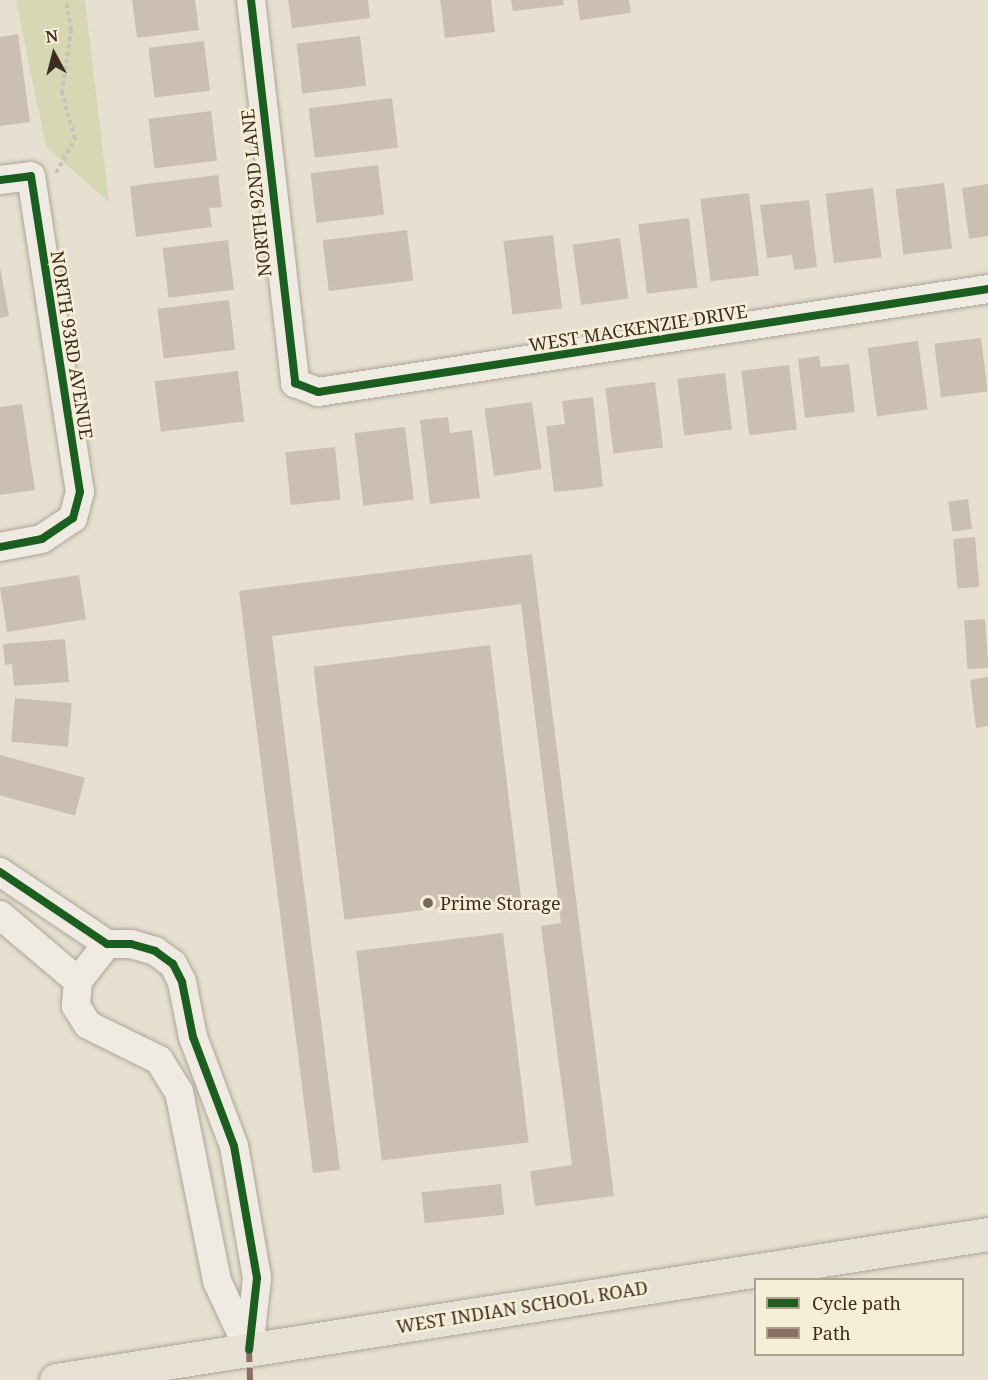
<!DOCTYPE html>
<style>
body{margin:0}
#map{position:relative;width:988px;height:1380px;overflow:hidden;background:#e7e0d1;font-family:"Noto Serif",serif}
div>[style]{position:absolute}
[style*='--x']{left:calc(var(--x)*1px);top:calc(var(--y)*1px);width:calc(var(--w)*1px);rotate:calc(var(--a)*1deg)}
.green>*{inset:0;background:#d6d7b3}
.building>*{inset:0;background:#cbbfb2;transform-origin:0 0}
.path>*{height:4px;margin-top:-2px;transform-origin:0;background:repeating-linear-gradient(90deg,#c8c2b9 0 4.5px,transparent 0 7.5px)}
.roads{filter:drop-shadow(0 0 2px #ada599) drop-shadow(0 0 2px #ada599)}
.minor>*{height:28px;margin:-14px;padding:0 14px;transform-origin:14px;border-radius:14px;background:#efebe3}
.major>*{height:33px;margin:-16.5px;padding:0 16.5px;transform-origin:16.5px;border-radius:16.5px;background:#e6e1d4}
.quiet>*{height:6px;margin-top:-3px;transform-origin:0;background:repeating-linear-gradient(90deg,#8d6e63 0 12px,transparent 0 18px)}
.cycleway>*{height:8px;margin:-4px;padding:0 4px;transform-origin:4px;border-radius:4px;background:#1b5e20}
.dots>*{width:16px;height:16px;translate:-50% -50%;box-sizing:border-box;border:3px solid #f7eed8;border-radius:50%}
span{translate:-50% -50%;white-space:nowrap;text-align:center;line-height:1.15;-webkit-text-stroke:5px #f7eed8;paint-order:stroke}
.street-label{font-size:18px;color:#3d2e20}
.poi-label{font-size:18px;color:#3d2e20}
.left{translate:0 -50%;text-align:left}
.legend{position:absolute;left:754px;top:1278px;width:210px;height:78px;box-sizing:border-box;background:#f7eed8;border:2px solid #ada18e;margin:0;padding:8px 10px;list-style:none;font-size:18px;color:#3d2e20}
.legend li{display:flex;align-items:center;gap:12px;height:30px}
.legend b{width:30px;border:2px solid #ada18e}
.north{position:absolute;left:24px;top:24px;width:60px;height:60px;-webkit-text-stroke:4px #f7eed8;paint-order:stroke;rotate:353deg;font-size:16px;font-weight:700;line-height:24px;text-align:center;color:#3d2e20}
.north::after{content:'';display:block;margin:auto;width:21px;height:27px;background:#3d2e20;clip-path:polygon(50% 0,100% 100%,50% 72%,0 100%)}
</style>
<div id="map">
<div class="green">
<div style="clip-path:polygon(16px 0,85px 0,109px 202px,46px 147px)"></div>
</div>
<div class="building">
<div style="clip-path:polygon(132px 0,195px 0,199px 30px,137px 38px)"></div>
<div style="clip-path:polygon(288px 0,368px 0,370px 18px,292px 28px)"></div>
<div style="clip-path:polygon(440px 0,491px 0,495px 32px,445px 38px)"></div>
<div style="clip-path:polygon(511px 0,563px 0,564px 5px,513px 11px)"></div>
<div style="clip-path:polygon(577px 0,629px 0,631px 13px,580px 20px)"></div>
<div style="clip-path:polygon(18px 34px,30px 122px,0 126px,0 37px)"></div>
<div style="left:360px;top:36px;width:50px;height:64px;rotate:83deg"></div>
<div style="left:204px;top:41px;width:50px;height:56px;rotate:83deg"></div>
<div style="left:392px;top:98px;width:50px;height:84px;rotate:83deg"></div>
<div style="left:211px;top:111px;width:50px;height:63px;rotate:83deg"></div>
<div style="left:378px;top:165px;width:50px;height:68px;rotate:83deg"></div>
<div style="clip-path:polygon(218px 175px,222px 207px,209px 208px,212px 227px,136px 237px,130px 186px)"></div>
<div style="left:944px;top:183px;width:66px;height:49px;rotate:83deg"></div>
<div style="clip-path:polygon(988px 184px,988px 236px,969px 239px,962px 188px)"></div>
<div style="left:873px;top:188px;width:70px;height:48px;rotate:83deg"></div>
<div style="left:749px;top:193px;width:83px;height:49px;rotate:83deg"></div>
<div style="clip-path:polygon(809px 200px,817px 267px,794px 270px,792px 255px,767px 258px,760px 205px)"></div>
<div style="left:689px;top:218px;width:70px;height:51px;rotate:83deg"></div>
<div style="left:407px;top:230px;width:51px;height:85px;rotate:83deg"></div>
<div style="left:553px;top:235px;width:74px;height:50px;rotate:83deg"></div>
<div style="left:620px;top:238px;width:61px;height:48px;rotate:82deg"></div>
<div style="left:228px;top:240px;width:50px;height:66px;rotate:83deg"></div>
<div style="clip-path:polygon(0 267px,9px 316px,0 318px)"></div>
<div style="left:229px;top:300px;width:50px;height:72px;rotate:83deg"></div>
<div style="left:981px;top:338px;width:54px;height:47px;rotate:83deg"></div>
<div style="left:918px;top:341px;width:69px;height:51px;rotate:82deg"></div>
<div style="clip-path:polygon(819px 356px,821px 367px,849px 364px,855px 412px,805px 418px,798px 359px)"></div>
<div style="left:789px;top:365px;width:65px;height:48px;rotate:83deg"></div>
<div style="left:238px;top:371px;width:51px;height:84px;rotate:83deg"></div>
<div style="left:725px;top:373px;width:57px;height:48px;rotate:83deg"></div>
<div style="left:655px;top:382px;width:66px;height:50px;rotate:83deg"></div>
<div style="clip-path:polygon(593px 397px,603px 487px,554px 492px,546px 426px,565px 424px,562px 401px)"></div>
<div style="left:532px;top:402px;width:68px;height:48px;rotate:82deg"></div>
<div style="clip-path:polygon(22px 404px,35px 490px,0 495px,0 407px)"></div>
<div style="clip-path:polygon(448px 417px,450px 433px,472px 430px,480px 498px,430px 504px,420px 420px)"></div>
<div style="left:405px;top:427px;width:73px;height:51px;rotate:83deg"></div>
<div style="left:335px;top:447px;width:53px;height:50px;rotate:84deg"></div>
<div style="left:968px;top:499px;width:30px;height:20px;rotate:82deg"></div>
<div style="left:975px;top:537px;width:50px;height:22px;rotate:85deg"></div>
<div style="clip-path:polygon(532px 554px,614px 1196px,535px 1206px,530px 1171px,572px 1165px,541px 926px,561px 923px,521px 604px,272px 636px,340px 1170px,313px 1173px,239px 591px)"></div>
<div style="left:79px;top:575px;width:45px;height:80px;rotate:81deg"></div>
<div style="left:985px;top:619px;width:49px;height:21px;rotate:86deg"></div>
<div style="clip-path:polygon(65px 639px,69px 682px,14px 686px,12px 664px,5px 665px,3px 644px)"></div>
<div style="left:490px;top:645px;width:255px;height:178px;rotate:83deg"></div>
<div style="clip-path:polygon(988px 677px,988px 726px,976px 728px,970px 680px)"></div>
<div style="left:15px;top:698px;width:57px;height:44px;rotate:5deg"></div>
<div style="left:0;top:755px;width:88px;height:39px;rotate:15deg"></div>
<div style="left:503px;top:933px;width:211px;height:148px;rotate:83deg"></div>
<div style="left:501px;top:1184px;width:31px;height:80px;rotate:84deg"></div>
</div>
<div class="path">
<div style="--x:56;--y:173;--w:39;--a:-61"></div>
<div style="--x:75;--y:139;--w:48;--a:-105.8"></div>
<div style="--x:62;--y:93;--w:64;--a:-81.9"></div>
<div style="--x:71;--y:30;--w:30;--a:-99"></div>
</div>
<div class="roads">
<div class="minor">
<div style="--x:251;--y:0;--w:386;--a:83.4"></div>
<div style="--x:295;--y:383;--w:25;--a:21"></div>
<div style="--x:318;--y:392;--w:678;--a:-8.74"></div>
<div style="--x:0;--y:180;--w:31;--a:-7"></div>
<div style="--x:31;--y:176;--w:320;--a:81.2"></div>
<div style="--x:80;--y:492;--w:27;--a:105"></div>
<div style="--x:73;--y:518;--w:37;--a:146"></div>
<div style="--x:42;--y:539;--w:43;--a:169.2"></div>
<div style="--x:0;--y:872;--w:129;--a:33.9"></div>
<div style="--x:107;--y:944;--w:24;--a:0"></div>
<div style="--x:131;--y:944;--w:25;--a:16"></div>
<div style="--x:155;--y:951;--w:22;--a:36"></div>
<div style="--x:173;--y:964;--w:20;--a:63"></div>
<div style="--x:182;--y:982;--w:56;--a:78.7"></div>
<div style="--x:193;--y:1037;--w:116;--a:69.4"></div>
<div style="--x:234;--y:1146;--w:134;--a:80.1"></div>
<div style="--x:257;--y:1278;--w:72;--a:96.3"></div>
<div style="--x:0;--y:915;--w:102;--a:40.2"></div>
<div style="--x:107;--y:944;--w:47;--a:128.1"></div>
<div style="--x:78;--y:981;--w:25;--a:95"></div>
<div style="--x:76;--y:1006;--w:22;--a:58"></div>
<div style="--x:88;--y:1025;--w:79;--a:26.2"></div>
<div style="--x:159;--y:1060;--w:38;--a:58"></div>
<div style="--x:179;--y:1092;--w:193;--a:78.6"></div>
<div style="--x:217;--y:1281;--w:76;--a:65.1"></div>
</div>
<div class="major">
<div style="--x:56;--y:1380;--w:943;--a:-8.9"></div>
</div>
</div>
<div class="quiet">
<div style="--x:249;--y:1350;--w:30;--a:88"></div>
</div>
<div class="cycleway">
<div style="--x:251;--y:0;--w:386;--a:83.4"></div>
<div style="--x:295;--y:383;--w:25;--a:21"></div>
<div style="--x:318;--y:392;--w:678;--a:-8.74"></div>
<div style="--x:0;--y:180;--w:31;--a:-7"></div>
<div style="--x:31;--y:176;--w:320;--a:81.2"></div>
<div style="--x:80;--y:492;--w:27;--a:105"></div>
<div style="--x:73;--y:518;--w:37;--a:146"></div>
<div style="--x:42;--y:539;--w:43;--a:169.2"></div>
<div style="--x:0;--y:872;--w:129;--a:33.9"></div>
<div style="--x:107;--y:944;--w:24;--a:0"></div>
<div style="--x:131;--y:944;--w:25;--a:16"></div>
<div style="--x:155;--y:951;--w:22;--a:36"></div>
<div style="--x:173;--y:964;--w:20;--a:63"></div>
<div style="--x:182;--y:982;--w:56;--a:78.7"></div>
<div style="--x:193;--y:1037;--w:116;--a:69.4"></div>
<div style="--x:234;--y:1146;--w:134;--a:80.1"></div>
<div style="--x:257;--y:1278;--w:72;--a:96.3"></div>
</div>
<div class="dots">
<div style="left:428px;top:903px;background:#786c5e"></div>
</div>
<div class="street-label">
<span style="left:256px;top:193px;rotate:-96deg">NORTH 92ND LANE</span>
<span style="left:638px;top:328px;rotate:-9deg">WEST MACKENZIE DRIVE</span>
<span style="left:72px;top:345px;rotate:81deg">NORTH 93RD AVENUE</span>
<span style="left:522px;top:1307px;rotate:-9deg">WEST INDIAN SCHOOL ROAD</span>
</div>
<div class="poi-label">
<span class="left" style="left:440px;top:903px">Prime Storage</span>
</div>
<ul class="legend">
<li><b style="height:8px;background:#1b5e20"></b>Cycle path</li>
<li><b style="height:8px;background:#8d6e63"></b>Path</li>
</ul>
<div class="north">N</div>
</div>
